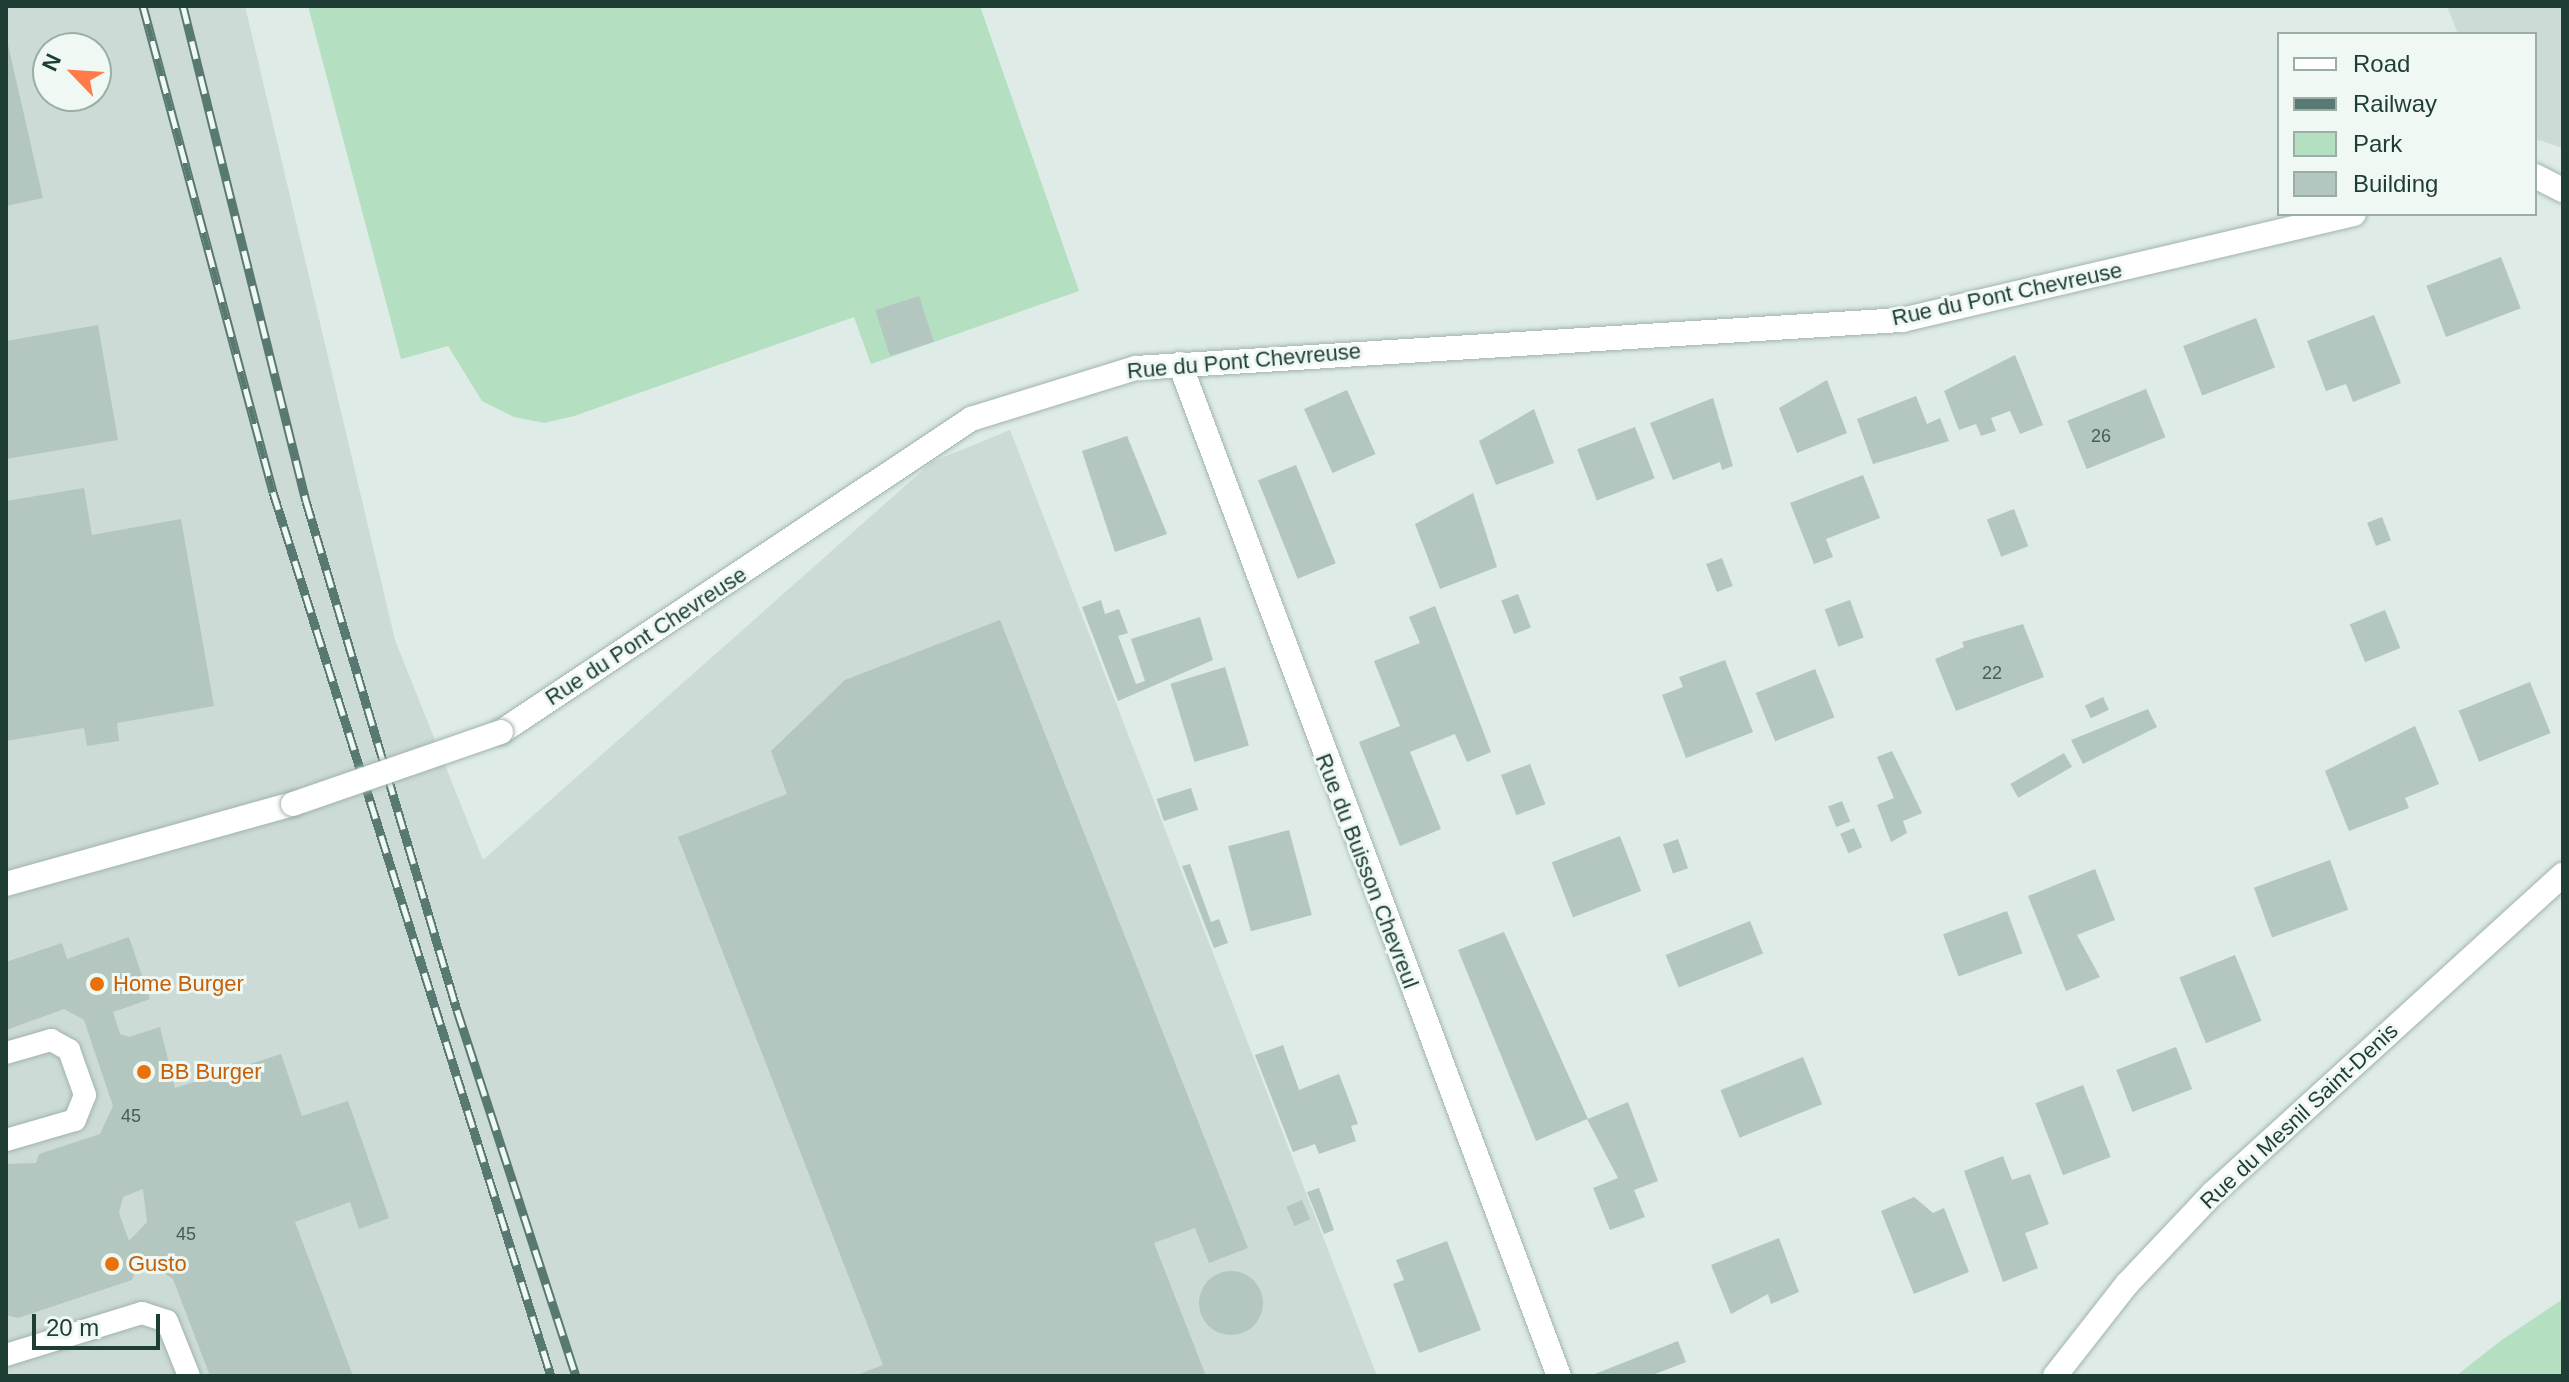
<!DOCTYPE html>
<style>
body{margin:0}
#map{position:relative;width:2569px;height:1382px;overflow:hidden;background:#deebe6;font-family:Helvetica,sans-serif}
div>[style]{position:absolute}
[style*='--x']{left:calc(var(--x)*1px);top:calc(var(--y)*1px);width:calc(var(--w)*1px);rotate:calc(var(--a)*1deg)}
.built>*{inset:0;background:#ccdbd5}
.green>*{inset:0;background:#b4dfc1}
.building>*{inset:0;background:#b3c6bf;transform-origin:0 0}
.round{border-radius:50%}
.roads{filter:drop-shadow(0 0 2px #a1b3ad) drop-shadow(0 0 2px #a1b3ad)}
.lane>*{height:22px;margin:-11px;padding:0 11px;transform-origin:11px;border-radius:11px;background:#fff}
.street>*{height:24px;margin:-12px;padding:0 12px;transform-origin:12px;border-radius:12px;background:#fff}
.secondary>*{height:24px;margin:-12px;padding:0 12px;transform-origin:12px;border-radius:12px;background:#fff}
.rail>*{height:9px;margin-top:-4.5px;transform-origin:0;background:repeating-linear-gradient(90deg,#eff8f3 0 18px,#587971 0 36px);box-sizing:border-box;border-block:2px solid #587971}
.bridges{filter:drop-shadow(0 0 2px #a1b3ad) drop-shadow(0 0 2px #a1b3ad)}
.street-bridge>*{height:24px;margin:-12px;padding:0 12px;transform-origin:12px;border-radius:12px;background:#fff}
.dots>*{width:22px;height:22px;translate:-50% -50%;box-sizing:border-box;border:4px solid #eff8f3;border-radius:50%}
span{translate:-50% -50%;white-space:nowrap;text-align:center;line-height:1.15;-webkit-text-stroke:6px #eff8f3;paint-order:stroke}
.number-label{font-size:18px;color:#435f58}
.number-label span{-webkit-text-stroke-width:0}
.street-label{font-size:22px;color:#1e3d35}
.food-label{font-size:22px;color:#c56008}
.left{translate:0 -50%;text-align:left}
.frame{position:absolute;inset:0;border:8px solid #1e3d35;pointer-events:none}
.legend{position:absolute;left:2277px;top:32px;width:260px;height:184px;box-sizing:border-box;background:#eff8f3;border:2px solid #9bada7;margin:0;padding:10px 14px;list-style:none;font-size:24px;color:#1e3d35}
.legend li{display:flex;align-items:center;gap:16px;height:40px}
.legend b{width:40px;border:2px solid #9bada7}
.north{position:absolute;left:32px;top:32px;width:80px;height:80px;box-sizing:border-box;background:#eff8f3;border:2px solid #9bada7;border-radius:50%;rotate:295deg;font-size:22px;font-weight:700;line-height:32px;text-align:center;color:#1e3d35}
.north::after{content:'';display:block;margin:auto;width:28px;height:36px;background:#ff7b48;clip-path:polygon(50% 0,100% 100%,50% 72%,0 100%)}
.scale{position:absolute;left:32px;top:1314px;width:128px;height:36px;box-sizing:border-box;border:4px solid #1e3d35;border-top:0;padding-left:10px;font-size:24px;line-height:28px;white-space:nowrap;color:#1e3d35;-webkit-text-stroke:6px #eff8f3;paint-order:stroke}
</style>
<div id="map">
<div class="built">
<div style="clip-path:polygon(evenodd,6px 6px,245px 6px,395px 640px,483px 860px,932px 462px,1010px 430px,1377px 1376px,6px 1376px,6px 6px,48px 48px,96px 48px,96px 96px,48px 96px,48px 48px)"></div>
<div style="clip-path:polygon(2447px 6px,2563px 6px,2563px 148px,2535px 139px,2535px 34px,2458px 34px)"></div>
</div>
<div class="green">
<div style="clip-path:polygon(308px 6px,980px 6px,1079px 291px,871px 364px,854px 317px,574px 416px,544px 423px,514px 417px,482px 401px,448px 346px,401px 359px)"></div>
<div style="clip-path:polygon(2563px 1299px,2563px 1376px,2456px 1376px,2499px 1342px)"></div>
</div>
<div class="building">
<div style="clip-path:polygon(6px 36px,43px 198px,6px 206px)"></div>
<div style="left:2501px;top:257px;width:55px;height:80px;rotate:69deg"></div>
<div style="left:919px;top:296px;width:48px;height:46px;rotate:72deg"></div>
<div style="clip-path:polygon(2374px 315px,2401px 383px,2353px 402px,2346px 384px,2326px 391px,2307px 341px)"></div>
<div style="left:2256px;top:318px;width:53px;height:78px;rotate:69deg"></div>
<div style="clip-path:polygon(98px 325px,118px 440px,6px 459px,6px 341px)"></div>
<div style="clip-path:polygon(2015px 355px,2043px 425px,2020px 434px,2010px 411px,1991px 418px,1996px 431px,1981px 436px,1976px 424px,1959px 430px,1944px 391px)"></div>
<div style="clip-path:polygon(1827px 380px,1847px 433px,1797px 453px,1779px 408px)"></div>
<div style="left:2146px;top:389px;width:52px;height:85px;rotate:68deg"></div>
<div style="left:1347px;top:390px;width:70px;height:47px;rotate:66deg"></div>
<div style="clip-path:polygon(1916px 396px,1927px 424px,1940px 418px,1949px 441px,1873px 464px,1857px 419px)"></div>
<div style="clip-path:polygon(1713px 398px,1733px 466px,1722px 470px,1720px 462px,1673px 480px,1650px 423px)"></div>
<div style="clip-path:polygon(1534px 409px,1554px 463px,1496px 485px,1479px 441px)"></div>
<div style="left:1635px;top:427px;width:55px;height:62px;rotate:69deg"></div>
<div style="clip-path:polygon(1127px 436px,1167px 534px,1115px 552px,1082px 451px)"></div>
<div style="left:1296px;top:465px;width:106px;height:41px;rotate:68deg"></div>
<div style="clip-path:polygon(1863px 475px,1880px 518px,1826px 539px,1833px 557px,1814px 564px,1790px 503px)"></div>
<div style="clip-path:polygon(84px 488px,92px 535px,181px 519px,214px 706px,117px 723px,119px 741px,87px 746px,84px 728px,6px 741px,6px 501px)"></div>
<div style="clip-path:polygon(1473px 493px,1497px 567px,1440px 589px,1415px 524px)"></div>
<div style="left:2014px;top:509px;width:40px;height:29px;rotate:69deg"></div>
<div style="left:2382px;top:517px;width:25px;height:16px;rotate:69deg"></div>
<div style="left:1722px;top:558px;width:30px;height:17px;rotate:69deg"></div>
<div style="left:1518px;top:594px;width:36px;height:18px;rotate:69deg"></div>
<div style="clip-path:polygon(1101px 600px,1105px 614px,1119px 609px,1128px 633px,1118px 636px,1136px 684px,1145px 681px,1131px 639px,1200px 617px,1213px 660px,1118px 701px,1082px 607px)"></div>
<div style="left:1850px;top:600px;width:40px;height:27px;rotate:70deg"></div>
<div style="clip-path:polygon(1435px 606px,1491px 752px,1467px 762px,1455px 734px,1410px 752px,1441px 829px,1400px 846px,1359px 742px,1400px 726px,1374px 661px,1420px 643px,1409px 617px)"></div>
<div style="left:2385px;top:610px;width:41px;height:38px;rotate:68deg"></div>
<div style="clip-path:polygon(1000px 620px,1248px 1248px,1209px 1263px,1195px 1228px,1154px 1243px,1206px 1376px,854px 1376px,883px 1365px,678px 837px,787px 794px,771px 751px,845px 680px)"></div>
<div style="clip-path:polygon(2023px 624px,2044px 677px,1956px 711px,1935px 659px,1964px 647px,1962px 642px)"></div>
<div style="clip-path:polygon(1725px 660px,1753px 732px,1686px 758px,1662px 695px,1683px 687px,1679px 677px)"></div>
<div style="left:1225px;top:667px;width:82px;height:57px;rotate:73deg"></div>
<div style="left:1815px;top:669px;width:52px;height:64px;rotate:68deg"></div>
<div style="left:2530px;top:682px;width:55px;height:77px;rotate:68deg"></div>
<div style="left:2103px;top:697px;width:14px;height:20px;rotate:65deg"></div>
<div style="clip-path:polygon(2148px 709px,2157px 727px,2083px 764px,2071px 740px)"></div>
<div style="clip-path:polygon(2415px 726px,2439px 784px,2405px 798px,2409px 808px,2349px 831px,2325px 771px)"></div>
<div style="clip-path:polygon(1892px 751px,1922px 813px,1903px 821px,1907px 833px,1891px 842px,1877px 805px,1894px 798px,1877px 757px)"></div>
<div style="left:2064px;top:753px;width:16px;height:62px;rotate:60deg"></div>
<div style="left:1530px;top:764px;width:43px;height:31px;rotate:69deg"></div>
<div style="left:1191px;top:788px;width:23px;height:36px;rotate:72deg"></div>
<div style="left:1842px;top:801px;width:22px;height:15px;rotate:68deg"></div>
<div style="left:1854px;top:828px;width:21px;height:15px;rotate:67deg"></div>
<div style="left:1289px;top:830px;width:88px;height:63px;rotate:75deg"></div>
<div style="left:1620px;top:836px;width:59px;height:73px;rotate:69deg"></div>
<div style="left:1678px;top:839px;width:31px;height:16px;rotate:71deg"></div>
<div style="left:2330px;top:860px;width:53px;height:81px;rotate:70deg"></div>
<div style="clip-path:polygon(1190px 864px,1211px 922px,1219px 919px,1228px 943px,1214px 948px,1182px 866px)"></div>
<div style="clip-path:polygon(2095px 869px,2115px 920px,2077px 935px,2100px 977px,2066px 991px,2028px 896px)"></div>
<div style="left:2007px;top:911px;width:45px;height:68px;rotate:70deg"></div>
<div style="left:1750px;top:921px;width:35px;height:91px;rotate:68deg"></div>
<div style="clip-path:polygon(1504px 932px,1588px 1119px,1628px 1102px,1658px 1181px,1634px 1190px,1645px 1217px,1610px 1230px,1593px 1188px,1618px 1178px,1587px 1119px,1536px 1141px,1458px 950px)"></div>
<div style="clip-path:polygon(evenodd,129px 937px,150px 999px,113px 1012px,120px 1034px,129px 1037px,160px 1027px,175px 1088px,281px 1054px,302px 1116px,348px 1101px,389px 1218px,359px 1229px,350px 1202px,295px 1222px,353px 1376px,210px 1376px,173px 1279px,148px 1263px,138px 1265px,132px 1280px,18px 1318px,6px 1315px,6px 1164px,36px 1163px,39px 1154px,100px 1134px,113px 1106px,84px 1020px,64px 1009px,6px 1030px,6px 962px,62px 943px,67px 959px,129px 937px,143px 1189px,147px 1222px,129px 1241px,119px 1213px,123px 1197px,143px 1189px)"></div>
<div style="left:2235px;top:955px;width:71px;height:60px;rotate:68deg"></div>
<div style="clip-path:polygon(1283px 1045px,1299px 1090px,1339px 1074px,1358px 1124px,1351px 1126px,1356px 1141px,1319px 1154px,1315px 1144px,1293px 1152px,1255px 1055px)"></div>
<div style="left:2176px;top:1047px;width:45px;height:64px;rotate:69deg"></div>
<div style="left:1803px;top:1057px;width:51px;height:89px;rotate:68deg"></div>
<div style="left:2083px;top:1085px;width:77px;height:51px;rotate:69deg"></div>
<div style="clip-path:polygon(2003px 1156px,2012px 1180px,2030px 1174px,2049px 1224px,2025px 1233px,2038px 1268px,2003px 1282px,1964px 1171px)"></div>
<div style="clip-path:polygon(1319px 1188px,1334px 1230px,1324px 1234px,1307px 1192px)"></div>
<div style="clip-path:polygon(1914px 1197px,1933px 1213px,1944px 1208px,1969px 1272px,1914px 1294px,1881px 1211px)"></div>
<div style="left:1302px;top:1200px;width:21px;height:17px;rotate:67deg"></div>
<div style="clip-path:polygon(1779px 1238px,1799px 1292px,1771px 1304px,1768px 1294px,1731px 1314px,1711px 1265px)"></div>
<div style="clip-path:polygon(1447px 1241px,1481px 1330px,1419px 1353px,1393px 1284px,1404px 1280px,1396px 1260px)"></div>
<div class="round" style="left:1199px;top:1271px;width:64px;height:64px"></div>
<div style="clip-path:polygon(1678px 1341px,1686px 1362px,1650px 1376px,1590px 1376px)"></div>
</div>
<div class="roads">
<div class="lane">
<div style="--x:6;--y:1053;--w:47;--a:-16.1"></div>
<div style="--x:51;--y:1040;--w:21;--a:29"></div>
<div style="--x:69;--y:1050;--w:48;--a:70.4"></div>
<div style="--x:85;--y:1095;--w:27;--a:112"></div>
<div style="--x:75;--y:1120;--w:72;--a:163.8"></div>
<div style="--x:6;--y:1355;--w:142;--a:-17.2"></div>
<div style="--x:142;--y:1313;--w:26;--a:18"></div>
<div style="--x:167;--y:1321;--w:59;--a:68.2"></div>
</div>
<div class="street">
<div style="--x:2535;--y:176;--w:31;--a:27"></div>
<div style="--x:1180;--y:364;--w:1081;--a:69.47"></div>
<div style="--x:501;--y:732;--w:565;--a:-33.66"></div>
<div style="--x:971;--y:419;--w:173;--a:-17.2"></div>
<div style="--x:1136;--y:368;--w:768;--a:-3.59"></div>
<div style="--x:1902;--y:320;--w:464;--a:-13.2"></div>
<div style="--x:6;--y:884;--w:298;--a:-15.6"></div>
</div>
<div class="secondary">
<div style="--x:2055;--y:1376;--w:117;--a:-52"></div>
<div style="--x:2127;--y:1284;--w:125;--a:-46.6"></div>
<div style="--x:2213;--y:1193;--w:473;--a:-42.3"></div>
</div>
</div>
<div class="rail">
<div style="--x:143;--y:6;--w:503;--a:75.02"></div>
<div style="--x:273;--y:492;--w:927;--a:72.54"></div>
<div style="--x:183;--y:6;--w:510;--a:76.05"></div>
<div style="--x:306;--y:501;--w:531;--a:73.48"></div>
<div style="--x:457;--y:1010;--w:385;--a:72"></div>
</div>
<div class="bridges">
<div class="street-bridge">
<div style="--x:293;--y:804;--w:220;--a:-19.1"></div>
</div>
</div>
<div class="dots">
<div style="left:97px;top:984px;background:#e8710a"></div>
<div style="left:144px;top:1072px;background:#e8710a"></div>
<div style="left:112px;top:1264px;background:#e8710a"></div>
</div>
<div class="number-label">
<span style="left:2101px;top:436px">26</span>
<span style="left:1992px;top:673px">22</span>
<span style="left:131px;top:1116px">45</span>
<span style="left:186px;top:1234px">45</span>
</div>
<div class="street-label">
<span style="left:2007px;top:294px;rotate:-12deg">Rue du Pont Chevreuse</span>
<span style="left:1244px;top:361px;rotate:-5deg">Rue du Pont Chevreuse</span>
<span style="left:646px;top:636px;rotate:-33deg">Rue du Pont Chevreuse</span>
<span style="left:1367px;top:871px;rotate:69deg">Rue du Buisson Chevreul</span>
<span style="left:2299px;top:1116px;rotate:-43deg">Rue du Mesnil Saint-Denis</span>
</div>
<div class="food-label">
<span class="left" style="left:113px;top:984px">Home Burger</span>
<span class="left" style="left:160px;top:1072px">BB Burger</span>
<span class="left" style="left:128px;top:1264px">Gusto</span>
</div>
<div class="frame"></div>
<ul class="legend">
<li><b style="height:10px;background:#fff"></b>Road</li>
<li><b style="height:10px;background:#587971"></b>Railway</li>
<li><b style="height:22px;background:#b4dfc1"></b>Park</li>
<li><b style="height:22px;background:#b3c6bf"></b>Building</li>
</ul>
<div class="north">N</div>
<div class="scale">20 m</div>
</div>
